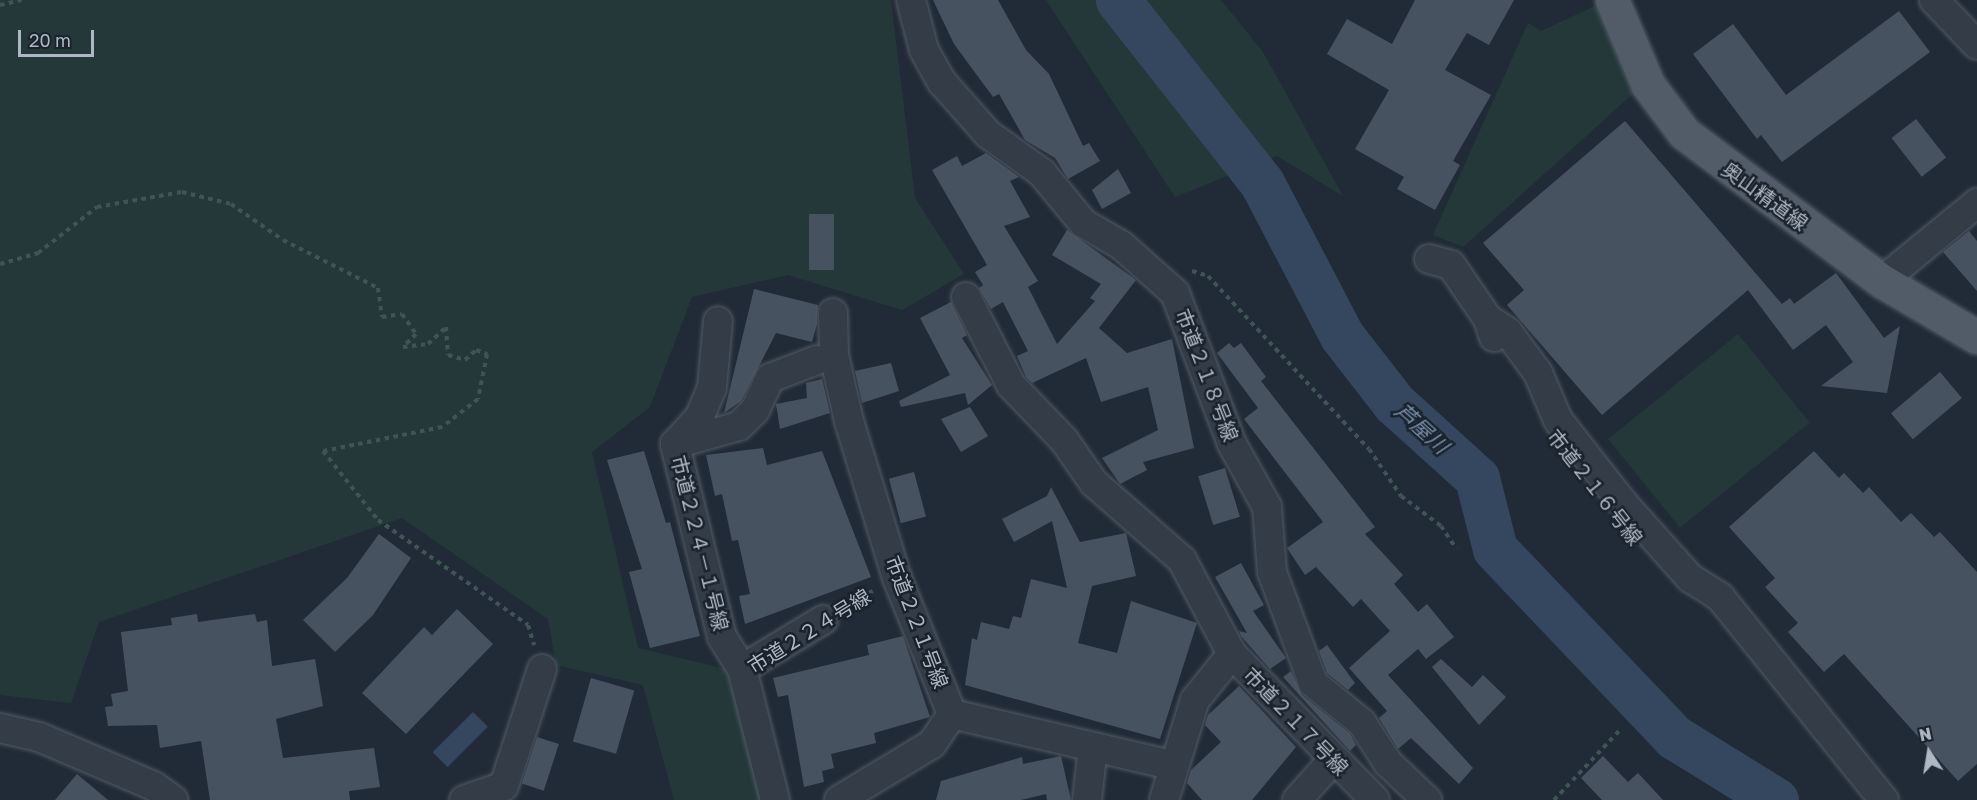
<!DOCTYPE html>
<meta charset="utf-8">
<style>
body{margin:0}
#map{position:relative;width:1977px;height:800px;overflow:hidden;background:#212b37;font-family:"Golos Text","Noto Sans JP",sans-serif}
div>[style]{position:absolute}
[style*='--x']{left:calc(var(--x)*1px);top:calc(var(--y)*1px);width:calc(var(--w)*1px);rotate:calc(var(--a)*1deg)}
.green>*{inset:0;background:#243839;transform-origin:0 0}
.water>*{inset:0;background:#35475e;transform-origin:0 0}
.river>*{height:45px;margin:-22.5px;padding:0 22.5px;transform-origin:22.5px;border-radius:22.5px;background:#35475e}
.building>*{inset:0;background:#475261;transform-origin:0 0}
.path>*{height:4px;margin-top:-2px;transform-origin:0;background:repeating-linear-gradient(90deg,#405455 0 4.5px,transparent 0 9px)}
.roads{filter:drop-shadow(0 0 2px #515b65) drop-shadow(0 0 2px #515b65)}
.minor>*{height:28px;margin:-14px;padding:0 14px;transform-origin:14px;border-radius:14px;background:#343d47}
.major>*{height:33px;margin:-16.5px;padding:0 16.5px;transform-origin:16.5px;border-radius:16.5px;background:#525c68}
span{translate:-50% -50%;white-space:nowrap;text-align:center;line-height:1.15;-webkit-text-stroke:5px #1a222c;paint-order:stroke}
.street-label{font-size:20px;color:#aeb8c4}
.water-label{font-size:21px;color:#778fac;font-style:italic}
.north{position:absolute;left:1899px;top:722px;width:60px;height:60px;-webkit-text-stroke:4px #1a222c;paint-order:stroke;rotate:348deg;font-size:16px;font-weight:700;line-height:24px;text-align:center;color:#aeb8c4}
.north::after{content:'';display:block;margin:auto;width:21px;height:27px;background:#aeb8c4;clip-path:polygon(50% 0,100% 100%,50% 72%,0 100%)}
.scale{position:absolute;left:18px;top:30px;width:76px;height:27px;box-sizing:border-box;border:3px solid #aeb8c4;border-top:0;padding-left:8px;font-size:18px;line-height:21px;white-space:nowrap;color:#aeb8c4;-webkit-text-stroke:4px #1a222c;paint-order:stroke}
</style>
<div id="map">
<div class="green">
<div style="clip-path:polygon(0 0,891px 0,915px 198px,964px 274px,902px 310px,788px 275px,692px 297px,650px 407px,592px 452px,638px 648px,726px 669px,764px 800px,674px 800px,643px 685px,556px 665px,548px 619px,402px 518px,99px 622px,71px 703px,0 695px)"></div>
<div style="clip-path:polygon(1046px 0,1221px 0,1263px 52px,1343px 196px,1277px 156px,1175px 197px)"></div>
<div style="clip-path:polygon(1595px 6px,1635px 92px,1463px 247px,1433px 235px,1528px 23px,1541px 31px)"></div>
<div style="left:1738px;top:334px;width:114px;height:167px;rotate:51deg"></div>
</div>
<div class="water">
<div style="left:473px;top:712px;width:21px;height:57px;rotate:45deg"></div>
</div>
<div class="river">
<div style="--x:1118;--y:0;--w:233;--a:51.8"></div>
<div style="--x:1262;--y:183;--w:173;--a:62.4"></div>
<div style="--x:1342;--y:336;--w:85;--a:52.2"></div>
<div style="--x:1394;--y:403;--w:112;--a:42.1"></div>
<div style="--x:1477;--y:478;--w:73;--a:75.8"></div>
<div style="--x:1495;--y:549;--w:260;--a:46.4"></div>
<div style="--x:1674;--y:737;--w:120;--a:31.7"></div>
</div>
<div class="building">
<div style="clip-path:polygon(933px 0,998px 0,1026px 50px,1049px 74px,1083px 146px,1089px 143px,1100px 161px,1068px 179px,1055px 158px,1025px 140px,999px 94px,993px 97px,954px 44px)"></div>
<div style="clip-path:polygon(1415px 0,1514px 0,1489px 45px,1467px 33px,1445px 70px,1491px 95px,1453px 161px,1460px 165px,1435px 210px,1397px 189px,1404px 177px,1355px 149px,1389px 90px,1327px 54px,1347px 19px,1392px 44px)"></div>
<div style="clip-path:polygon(1899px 11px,1930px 52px,1782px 162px,1761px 135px,1757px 139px,1693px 54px,1733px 24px,1786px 95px)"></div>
<div style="left:1916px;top:119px;width:49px;height:31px;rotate:52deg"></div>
<div style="clip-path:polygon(1625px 121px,1782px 304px,1790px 298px,1794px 304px,1836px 273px,1884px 338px,1900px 326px,1887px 393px,1821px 386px,1853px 362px,1826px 325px,1793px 350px,1748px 290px,1602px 415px,1507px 305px,1524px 290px,1483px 243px)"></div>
<div style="clip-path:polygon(986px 153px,1019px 177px,1010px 181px,1030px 217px,1004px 226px,1038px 281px,1028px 287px,1057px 344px,1095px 301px,1090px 298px,1101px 284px,1052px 255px,1067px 230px,1136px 280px,1099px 328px,1127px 353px,1172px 339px,1194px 448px,1143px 462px,1147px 470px,1120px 484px,1102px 458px,1158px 430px,1148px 387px,1101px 402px,1086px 358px,1032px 383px,1026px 377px,1017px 356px,1028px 351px,1003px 302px,991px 309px,979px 288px,983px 285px,975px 272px,987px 265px,932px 170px,957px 156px,962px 166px)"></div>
<div style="clip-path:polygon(1118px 169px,1131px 193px,1102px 209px,1092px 190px)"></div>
<div style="left:809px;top:214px;width:25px;height:56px"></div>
<div style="clip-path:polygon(1969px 231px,1977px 241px,1977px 291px,1943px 252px)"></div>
<div style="clip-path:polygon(754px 289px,818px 305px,817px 324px,812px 342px,776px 333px,741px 401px,724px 413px)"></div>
<div style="clip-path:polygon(951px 302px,967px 335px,962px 338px,992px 385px,968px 405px,965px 393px,901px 407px,899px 401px,950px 375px,920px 318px)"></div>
<div style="clip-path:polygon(1229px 343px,1234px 348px,1241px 343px,1266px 377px,1261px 381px,1375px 527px,1365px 534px,1403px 575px,1394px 584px,1418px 612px,1427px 604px,1454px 637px,1426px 659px,1418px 649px,1388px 675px,1473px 768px,1459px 784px,1411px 738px,1398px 749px,1379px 718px,1387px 711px,1349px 668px,1390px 631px,1361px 599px,1353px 607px,1316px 567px,1305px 575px,1287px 548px,1323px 522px,1244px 419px,1258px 408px,1217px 353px)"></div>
<div style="clip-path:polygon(891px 363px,899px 391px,862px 403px,855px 371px)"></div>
<div style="left:1940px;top:372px;width:34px;height:64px;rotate:50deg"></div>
<div style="clip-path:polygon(822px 379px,830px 413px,780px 429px,776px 404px,807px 398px,806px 383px)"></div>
<div style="clip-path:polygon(970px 407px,988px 436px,961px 452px,941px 419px)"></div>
<div style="clip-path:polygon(763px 448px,767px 465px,822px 451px,871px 577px,745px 624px,739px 596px,750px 594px,738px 540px,732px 541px,722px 494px,715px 496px,706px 455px)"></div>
<div style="clip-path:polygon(644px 451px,666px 523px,670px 522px,700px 636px,650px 648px,629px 572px,642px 569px,607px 460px)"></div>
<div style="clip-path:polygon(1814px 451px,1839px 478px,1844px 473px,1863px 493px,1869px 487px,1901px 522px,1911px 513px,1934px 537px,1940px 532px,1977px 572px,1977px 764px,1958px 781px,1844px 654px,1824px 672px,1788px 632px,1798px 623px,1765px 587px,1775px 578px,1729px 527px)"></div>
<div style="left:1225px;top:468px;width:51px;height:28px;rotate:73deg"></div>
<div style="left:914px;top:472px;width:46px;height:26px;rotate:75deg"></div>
<div style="clip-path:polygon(1051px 487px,1080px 542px,1126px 533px,1136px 576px,1092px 586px,1078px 643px,1117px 653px,1131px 601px,1197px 623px,1160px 739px,965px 685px,972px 638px,977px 640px,981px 622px,1009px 629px,1013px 616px,1021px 618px,1031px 579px,1067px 588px,1052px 521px,1014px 542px,1002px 519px,1047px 496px)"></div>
<div style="clip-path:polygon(379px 534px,411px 558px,373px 615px,335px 652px,303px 620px,347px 578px)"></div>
<div style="clip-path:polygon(1241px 563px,1264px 605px,1253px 611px,1286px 658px,1270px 669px,1241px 636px,1239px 631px,1247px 633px,1215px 577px)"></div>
<div style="clip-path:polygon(457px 609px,493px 644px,406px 734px,362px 693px,424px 627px,432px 635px)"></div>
<div style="clip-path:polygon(197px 614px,198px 622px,255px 614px,257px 622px,267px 620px,272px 666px,315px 659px,323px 706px,276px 719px,283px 758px,374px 748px,380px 787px,349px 791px,350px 800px,210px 800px,201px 741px,160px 748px,157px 725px,108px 726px,105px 707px,113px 706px,111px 694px,128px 691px,121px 632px,172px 625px,171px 618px)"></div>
<div style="clip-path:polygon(903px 636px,930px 717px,874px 733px,876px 743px,831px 754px,834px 768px,822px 771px,824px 782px,804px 787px,788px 695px,778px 697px,773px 678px,869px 655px,867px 645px)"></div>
<div style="clip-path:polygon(1327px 645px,1355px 683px,1348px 690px,1327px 673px,1319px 651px)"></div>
<div style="clip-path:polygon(1441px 659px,1472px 687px,1483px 675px,1506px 697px,1479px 725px,1432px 667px)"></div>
<div style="clip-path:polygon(1291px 671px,1302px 695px,1350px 734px,1356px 745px,1350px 751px,1283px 677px)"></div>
<div style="left:591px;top:678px;width:45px;height:66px;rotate:16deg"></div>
<div style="clip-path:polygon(1239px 686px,1296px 747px,1252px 800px,1202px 800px,1187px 783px,1191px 770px,1221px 742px,1205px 725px,1208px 715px)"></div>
<div style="left:537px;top:737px;width:23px;height:49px;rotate:18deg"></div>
<div style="clip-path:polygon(1061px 756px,1071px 800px,1047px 800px,1046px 794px,1021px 800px,936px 800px,941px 781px,1022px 757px,1023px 764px)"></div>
<div style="clip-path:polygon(1603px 756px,1628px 782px,1638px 773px,1663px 800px,1602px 800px,1581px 778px)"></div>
<div style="clip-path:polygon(77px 774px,108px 800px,55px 800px)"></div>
</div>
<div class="path">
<div style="--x:0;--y:5;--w:23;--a:-13"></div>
<div style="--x:0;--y:264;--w:40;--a:-16"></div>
<div style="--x:38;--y:253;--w:75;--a:-37.9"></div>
<div style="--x:97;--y:207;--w:86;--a:-10"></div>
<div style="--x:182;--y:192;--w:50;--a:13.8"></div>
<div style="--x:231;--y:204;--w:63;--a:34.7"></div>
<div style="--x:283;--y:240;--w:106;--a:26.8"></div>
<div style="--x:378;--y:288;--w:29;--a:82"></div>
<div style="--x:382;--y:317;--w:20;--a:-9"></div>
<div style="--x:402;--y:314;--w:24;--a:55"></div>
<div style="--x:416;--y:334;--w:18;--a:135"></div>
<div style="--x:403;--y:347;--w:25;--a:-7"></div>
<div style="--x:428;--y:344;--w:25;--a:-43"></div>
<div style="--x:446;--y:327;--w:28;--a:86"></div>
<div style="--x:448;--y:355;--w:18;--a:16"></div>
<div style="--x:465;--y:360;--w:15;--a:-42"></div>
<div style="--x:476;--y:350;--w:12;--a:20"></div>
<div style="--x:487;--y:354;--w:46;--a:101.3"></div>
<div style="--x:478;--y:399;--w:46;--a:142.1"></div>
<div style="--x:442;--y:427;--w:121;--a:168.6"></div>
<div style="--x:323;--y:451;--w:88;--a:51.4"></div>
<div style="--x:378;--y:520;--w:183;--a:35"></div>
<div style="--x:528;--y:625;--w:21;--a:73"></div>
<div style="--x:1192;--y:271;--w:17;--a:17"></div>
<div style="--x:1208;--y:276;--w:236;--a:47.1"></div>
<div style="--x:1369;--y:449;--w:57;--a:55.8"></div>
<div style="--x:1401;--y:496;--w:50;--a:36.9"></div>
<div style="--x:1441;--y:526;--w:27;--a:56"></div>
<div style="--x:846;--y:607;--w:31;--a:-31"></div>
<div style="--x:1554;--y:800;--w:96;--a:-46.7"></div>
</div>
<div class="roads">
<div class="minor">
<div style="--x:911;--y:0;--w:52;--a:75.4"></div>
<div style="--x:924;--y:50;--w:37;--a:61"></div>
<div style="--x:942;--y:82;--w:69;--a:48.5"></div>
<div style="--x:988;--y:134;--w:67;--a:35.8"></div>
<div style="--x:1042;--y:173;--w:65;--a:50.6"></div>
<div style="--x:1083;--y:223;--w:44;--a:30.1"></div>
<div style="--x:1121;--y:245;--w:72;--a:41.6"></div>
<div style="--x:1175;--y:293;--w:161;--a:69.3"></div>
<div style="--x:1232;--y:444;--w:72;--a:60.9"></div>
<div style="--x:1267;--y:507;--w:65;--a:85.6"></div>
<div style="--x:1272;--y:572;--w:118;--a:69.7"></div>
<div style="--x:1313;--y:683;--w:63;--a:39.2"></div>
<div style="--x:1362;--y:723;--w:48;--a:57"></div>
<div style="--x:1388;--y:763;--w:54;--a:43.5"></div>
<div style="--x:1934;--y:0;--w:62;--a:46.3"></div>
<div style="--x:1429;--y:259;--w:23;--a:15"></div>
<div style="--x:1451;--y:265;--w:65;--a:55.6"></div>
<div style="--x:1488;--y:319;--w:19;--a:72"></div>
<div style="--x:1882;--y:281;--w:123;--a:-39.4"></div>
<div style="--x:966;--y:297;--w:99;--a:62.9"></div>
<div style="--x:1011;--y:385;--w:76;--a:46.1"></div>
<div style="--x:1064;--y:440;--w:52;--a:55.1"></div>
<div style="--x:1094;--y:483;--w:117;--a:41.2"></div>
<div style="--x:1182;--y:560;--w:106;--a:62"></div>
<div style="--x:833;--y:313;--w:42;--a:88.6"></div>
<div style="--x:834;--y:355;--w:68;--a:77.2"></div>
<div style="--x:849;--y:421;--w:164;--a:73"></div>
<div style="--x:897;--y:578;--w:147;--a:68"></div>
<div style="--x:952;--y:714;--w:225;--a:13.1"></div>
<div style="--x:1488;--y:319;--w:24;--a:33"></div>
<div style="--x:1508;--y:332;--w:51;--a:53.8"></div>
<div style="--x:1538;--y:373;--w:51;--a:66.9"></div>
<div style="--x:1558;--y:420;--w:105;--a:51.9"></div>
<div style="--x:1623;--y:503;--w:101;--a:48.2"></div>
<div style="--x:1690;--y:578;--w:36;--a:32"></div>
<div style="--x:1720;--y:597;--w:261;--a:51.1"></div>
<div style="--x:675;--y:444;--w:38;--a:-48"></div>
<div style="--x:700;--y:416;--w:30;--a:-67"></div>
<div style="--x:712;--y:388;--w:67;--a:-84.9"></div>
<div style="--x:742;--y:669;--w:38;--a:-122"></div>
<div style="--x:722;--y:637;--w:199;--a:-103.7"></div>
<div style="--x:675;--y:444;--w:66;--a:-15.7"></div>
<div style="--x:739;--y:426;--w:23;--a:-45"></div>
<div style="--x:755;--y:410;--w:35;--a:-65"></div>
<div style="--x:770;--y:378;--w:50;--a:-21"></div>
<div style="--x:0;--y:728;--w:40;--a:13"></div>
<div style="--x:39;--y:737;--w:125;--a:23.1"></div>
<div style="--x:154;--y:786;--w:24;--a:36"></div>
<div style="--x:464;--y:800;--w:42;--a:-19.3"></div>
<div style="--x:504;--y:786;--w:123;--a:-72"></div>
<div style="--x:775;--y:800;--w:135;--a:-104.1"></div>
<div style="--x:742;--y:669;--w:95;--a:-31.2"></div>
<div style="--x:839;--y:800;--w:109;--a:-31.1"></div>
<div style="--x:932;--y:744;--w:36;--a:-56"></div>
<div style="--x:1087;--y:800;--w:53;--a:-83.5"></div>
<div style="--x:1164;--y:800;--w:105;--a:-72.8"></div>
<div style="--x:1195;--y:700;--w:59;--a:-51.2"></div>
<div style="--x:1232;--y:654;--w:204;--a:45.6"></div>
<div style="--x:1297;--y:800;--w:52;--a:-48.1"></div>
</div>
<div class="major">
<div style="--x:1612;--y:0;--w:92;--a:67"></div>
<div style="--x:1648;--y:85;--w:60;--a:53.1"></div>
<div style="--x:1684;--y:133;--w:247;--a:36.8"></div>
<div style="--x:1882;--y:281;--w:110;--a:30.5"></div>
</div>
</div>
<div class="street-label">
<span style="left:1765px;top:196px;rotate:36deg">奥山精道線</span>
<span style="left:1207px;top:375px;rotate:69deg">市道２１８号線</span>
<span style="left:1595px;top:487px;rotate:52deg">市道２１６号線</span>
<span style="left:700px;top:543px;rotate:76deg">市道２２４－１号線</span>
<span style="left:917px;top:622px;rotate:69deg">市道２２１号線</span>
<span style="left:809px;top:631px;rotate:-32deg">市道２２４号線</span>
<span style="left:1296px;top:721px;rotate:46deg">市道２１７号線</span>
</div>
<div class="water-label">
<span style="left:1422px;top:428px;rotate:42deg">芦屋川</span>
</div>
<div class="north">N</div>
<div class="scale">20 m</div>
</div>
